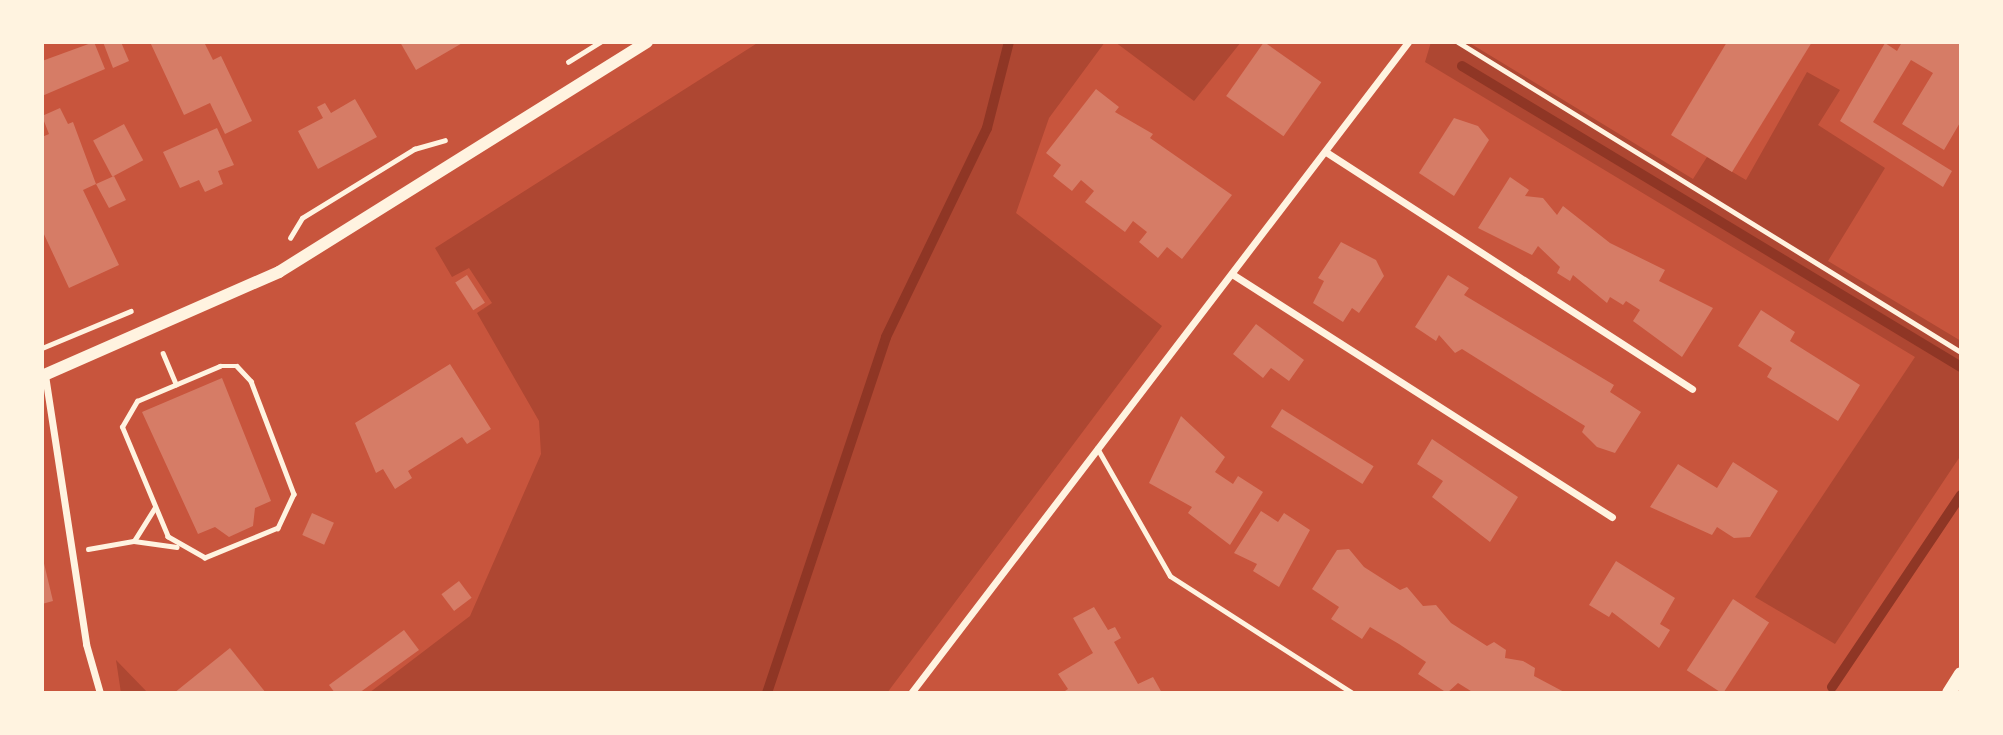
<!DOCTYPE html>
<style>
body{margin:0}
#map{position:relative;width:2003px;height:735px;overflow:hidden;background:#c8553d;font-family:"Sofia Sans Condensed",sans-serif}
div>[style]{position:absolute}
[style*='--x']{left:calc(var(--x)*1px);top:calc(var(--y)*1px);width:calc(var(--w)*1px);rotate:calc(var(--a)*1deg)}
.green>*{inset:0;background:#ae4732}
.stream>*{height:10px;margin:-5px;padding:0 5px;transform-origin:5px;border-radius:5px;background:#8f3625}
.building>*{inset:0;background:#d67c66;transform-origin:0 0}
.path>*{height:4.5px;margin:-2.25px;padding:0 2.25px;transform-origin:2.25px;border-radius:2.25px;background:#fff3e0}
.service>*{height:5px;margin:-2.5px;padding:0 2.5px;transform-origin:2.5px;border-radius:2.5px;background:#fff3e0}
.minor>*{height:7px;margin:-3.5px;padding:0 3.5px;transform-origin:3.5px;border-radius:3.5px;background:#fff3e0}
.tertiary>*{height:12px;margin:-6px;padding:0 6px;transform-origin:6px;border-radius:6px;background:#fff3e0}
.secondary>*{height:14px;margin:-7px;padding:0 7px;transform-origin:7px;border-radius:7px;background:#fff3e0}
span{translate:-50% -50%;white-space:nowrap;text-align:center;line-height:1.15;-webkit-text-stroke:7px #fff3e0;paint-order:stroke}
.frame{position:absolute;inset:0;border:44px solid #fff3e0;pointer-events:none}
</style>
<div id="map">
<div class="green">
<div style="clip-path:polygon(759px 42px,1105px 42px,1049px 118px,1016px 213px,1162px 326px,887px 693px,369px 693px,470px 616px,541px 454px,539px 421px,477px 313px,492px 303px,469px 268px,452px 277px,435px 248px)"></div>
<div style="clip-path:polygon(1115px 42px,1241px 42px,1194px 101px)"></div>
<div style="clip-path:polygon(1431px 42px,1468px 42px,1693px 179px,1707px 157px,1746px 180px,1807px 72px,1840px 90px,1818px 125px,1885px 168px,1828px 261px,1961px 341px,1961px 455px,1835px 644px,1755px 597px,1915px 357px,1425px 62px)"></div>
<div style="clip-path:polygon(116px 660px,148px 693px,121px 693px)"></div>
</div>
<div class="stream">
<div style="--x:1462;--y:66;--w:583;--a:31.1"></div>
<div style="--x:1832;--y:687;--w:231;--a:-56.1"></div>
<div style="--x:767;--y:693;--w:375;--a:-71.5"></div>
<div style="--x:886;--y:337;--w:232;--a:-64.2"></div>
<div style="--x:987;--y:128;--w:89;--a:-75.7"></div>
</div>
<div class="building">
<div style="clip-path:polygon(94px 42px,105px 69px,42px 96px,42px 61px)"></div>
<div style="clip-path:polygon(103px 42px,121px 42px,129px 61px,113px 68px)"></div>
<div style="clip-path:polygon(150px 42px,204px 42px,213px 60px,221px 56px,252px 121px,225px 134px,210px 103px,184px 115px)"></div>
<div style="clip-path:polygon(400px 42px,464px 42px,416px 70px)"></div>
<div style="left:1264px;top:42px;width:70px;height:66px;rotate:35deg"></div>
<div style="clip-path:polygon(1727px 42px,1812px 42px,1732px 172px,1671px 135px)"></div>
<div style="clip-path:polygon(1902px 42px,1961px 42px,1961px 121px,1944px 150px,1902px 124px,1933px 73px,1911px 60px,1873px 122px,1952px 171px,1943px 187px,1840px 121px,1885px 43px,1897px 51px)"></div>
<div style="clip-path:polygon(1096px 89px,1119px 107px,1115px 112px,1153px 134px,1150px 138px,1232px 195px,1182px 259px,1167px 247px,1158px 258px,1139px 242px,1147px 232px,1133px 221px,1125px 232px,1085px 202px,1094px 191px,1081px 180px,1072px 191px,1053px 176px,1061px 165px,1046px 153px)"></div>
<div style="clip-path:polygon(355px 99px,377px 137px,318px 169px,298px 131px,323px 118px,317px 107px,325px 103px,331px 113px)"></div>
<div style="clip-path:polygon(60px 108px,68px 124px,73px 122px,96px 184px,114px 176px,126px 200px,109px 208px,96px 184px,83px 190px,119px 265px,69px 288px,42px 230px,42px 137px,49px 134px,42px 116px)"></div>
<div style="clip-path:polygon(1454px 118px,1478px 126px,1489px 140px,1454px 196px,1419px 173px)"></div>
<div style="left:124px;top:124px;width:41px;height:35px;rotate:62deg"></div>
<div style="clip-path:polygon(217px 128px,234px 165px,218px 171px,223px 184px,205px 192px,199px 180px,180px 188px,163px 152px)"></div>
<div style="clip-path:polygon(1510px 177px,1529px 190px,1525px 196px,1543px 198px,1557px 215px,1563px 206px,1610px 243px,1665px 270px,1659px 281px,1713px 308px,1682px 357px,1633px 321px,1640px 310px,1626px 301px,1623px 305px,1610px 297px,1607px 303px,1573px 275px,1570px 281px,1557px 273px,1560px 267px,1538px 246px,1532px 255px,1478px 228px)"></div>
<div style="clip-path:polygon(1341px 242px,1376px 260px,1384px 276px,1359px 313px,1352px 308px,1343px 322px,1313px 303px,1324px 281px,1318px 278px)"></div>
<div style="left:467px;top:275px;width:33px;height:14px;rotate:57deg"></div>
<div style="clip-path:polygon(1448px 275px,1469px 288px,1464px 295px,1614px 385px,1610px 392px,1641px 412px,1615px 453px,1597px 447px,1582px 432px,1585px 426px,1521px 386px,1462px 349px,1455px 353px,1439px 335px,1436px 341px,1415px 327px)"></div>
<div style="clip-path:polygon(1761px 310px,1795px 332px,1790px 341px,1860px 385px,1838px 421px,1767px 377px,1772px 368px,1738px 346px)"></div>
<div style="clip-path:polygon(1256px 324px,1304px 360px,1289px 381px,1271px 368px,1263px 378px,1233px 354px)"></div>
<div style="clip-path:polygon(450px 364px,491px 429px,467px 444px,462px 437px,408px 471px,412px 478px,395px 489px,383px 469px,376px 473px,355px 423px)"></div>
<div style="clip-path:polygon(222px 378px,271px 501px,255px 508px,253px 526px,229px 537px,215px 527px,198px 534px,142px 412px)"></div>
<div style="left:1282px;top:409px;width:108px;height:21px;rotate:32deg"></div>
<div style="clip-path:polygon(1181px 416px,1225px 457px,1215px 472px,1233px 484px,1238px 476px,1263px 492px,1230px 545px,1188px 513px,1192px 507px,1149px 483px)"></div>
<div style="clip-path:polygon(1432px 439px,1518px 497px,1490px 542px,1432px 497px,1443px 481px,1417px 464px)"></div>
<div style="clip-path:polygon(1733px 462px,1778px 491px,1750px 537px,1734px 538px,1717px 527px,1712px 535px,1650px 507px,1678px 464px,1717px 488px)"></div>
<div style="clip-path:polygon(1261px 511px,1278px 522px,1284px 513px,1310px 530px,1279px 587px,1253px 571px,1257px 564px,1234px 553px)"></div>
<div style="left:312px;top:513px;width:24px;height:24px;rotate:24deg"></div>
<div style="clip-path:polygon(1349px 549px,1364px 567px,1400px 590px,1407px 587px,1423px 606px,1436px 605px,1451px 623px,1487px 646px,1494px 642px,1506px 650px,1505px 658px,1523px 661px,1535px 668px,1534px 676px,1566px 693px,1474px 693px,1458px 683px,1447px 693px,1418px 674px,1426px 662px,1399px 644px,1370px 627px,1362px 639px,1331px 619px,1339px 607px,1312px 589px,1337px 550px)"></div>
<div style="clip-path:polygon(42px 555px,53px 601px,42px 604px)"></div>
<div style="clip-path:polygon(1616px 561px,1675px 598px,1660px 624px,1670px 630px,1659px 648px,1612px 612px,1609px 617px,1589px 605px)"></div>
<div style="left:459px;top:581px;width:21px;height:22px;rotate:53deg"></div>
<div style="left:1733px;top:599px;width:43px;height:85px;rotate:33deg"></div>
<div style="clip-path:polygon(1094px 607px,1108px 630px,1115px 627px,1121px 638px,1114px 642px,1138px 684px,1153px 677px,1162px 693px,1062px 693px,1068px 689px,1058px 674px,1093px 653px,1073px 618px)"></div>
<div style="clip-path:polygon(404px 630px,419px 650px,359px 693px,335px 693px,329px 685px)"></div>
<div style="clip-path:polygon(230px 648px,266px 693px,174px 693px)"></div>
</div>
<div class="path">
<div style="--x:1458;--y:42;--w:591;--a:31.65"></div>
<div style="--x:568;--y:62;--w:38;--a:-32"></div>
<div style="--x:290;--y:238;--w:23;--a:-59"></div>
<div style="--x:302;--y:218;--w:132;--a:-31.6"></div>
<div style="--x:414;--y:149;--w:32;--a:-16"></div>
<div style="--x:42;--y:348;--w:96;--a:-22.6"></div>
<div style="--x:163;--y:353;--w:34;--a:67"></div>
<div style="--x:220;--y:366;--w:17;--a:0"></div>
<div style="--x:237;--y:366;--w:21;--a:47"></div>
<div style="--x:251;--y:381;--w:121;--a:69.2"></div>
<div style="--x:294;--y:494;--w:38;--a:115"></div>
<div style="--x:278;--y:528;--w:79;--a:157.7"></div>
<div style="--x:205;--y:558;--w:43;--a:-150.4"></div>
<div style="--x:168;--y:537;--w:119;--a:-112.7"></div>
<div style="--x:122;--y:427;--w:30;--a:-60"></div>
<div style="--x:137;--y:401;--w:90;--a:-22.9"></div>
<div style="--x:134;--y:541;--w:39;--a:-58"></div>
<div style="--x:88;--y:549;--w:47;--a:-9.9"></div>
<div style="--x:134;--y:541;--w:43;--a:7.9"></div>
</div>
<div class="service">
<div style="--x:1097;--y:448;--w:147;--a:60.3"></div>
<div style="--x:1170;--y:576;--w:216;--a:32.7"></div>
</div>
<div class="minor">
<div style="--x:1326;--y:152;--w:436;--a:32.9"></div>
<div style="--x:1232;--y:274;--w:451;--a:32.6"></div>
<div style="--x:45;--y:375;--w:272;--a:81.3"></div>
<div style="--x:86;--y:644;--w:51;--a:74.1"></div>
<div style="--x:911;--y:693;--w:819;--a:-52.64"></div>
</div>
<div class="tertiary">
<div style="--x:42;--y:376;--w:259;--a:-23.7"></div>
<div style="--x:279;--y:272;--w:434;--a:-32"></div>
</div>
<div class="secondary">
<div style="--x:1949;--y:693;--w:22;--a:-58"></div>
</div>
<div class="frame"></div>
</div>
